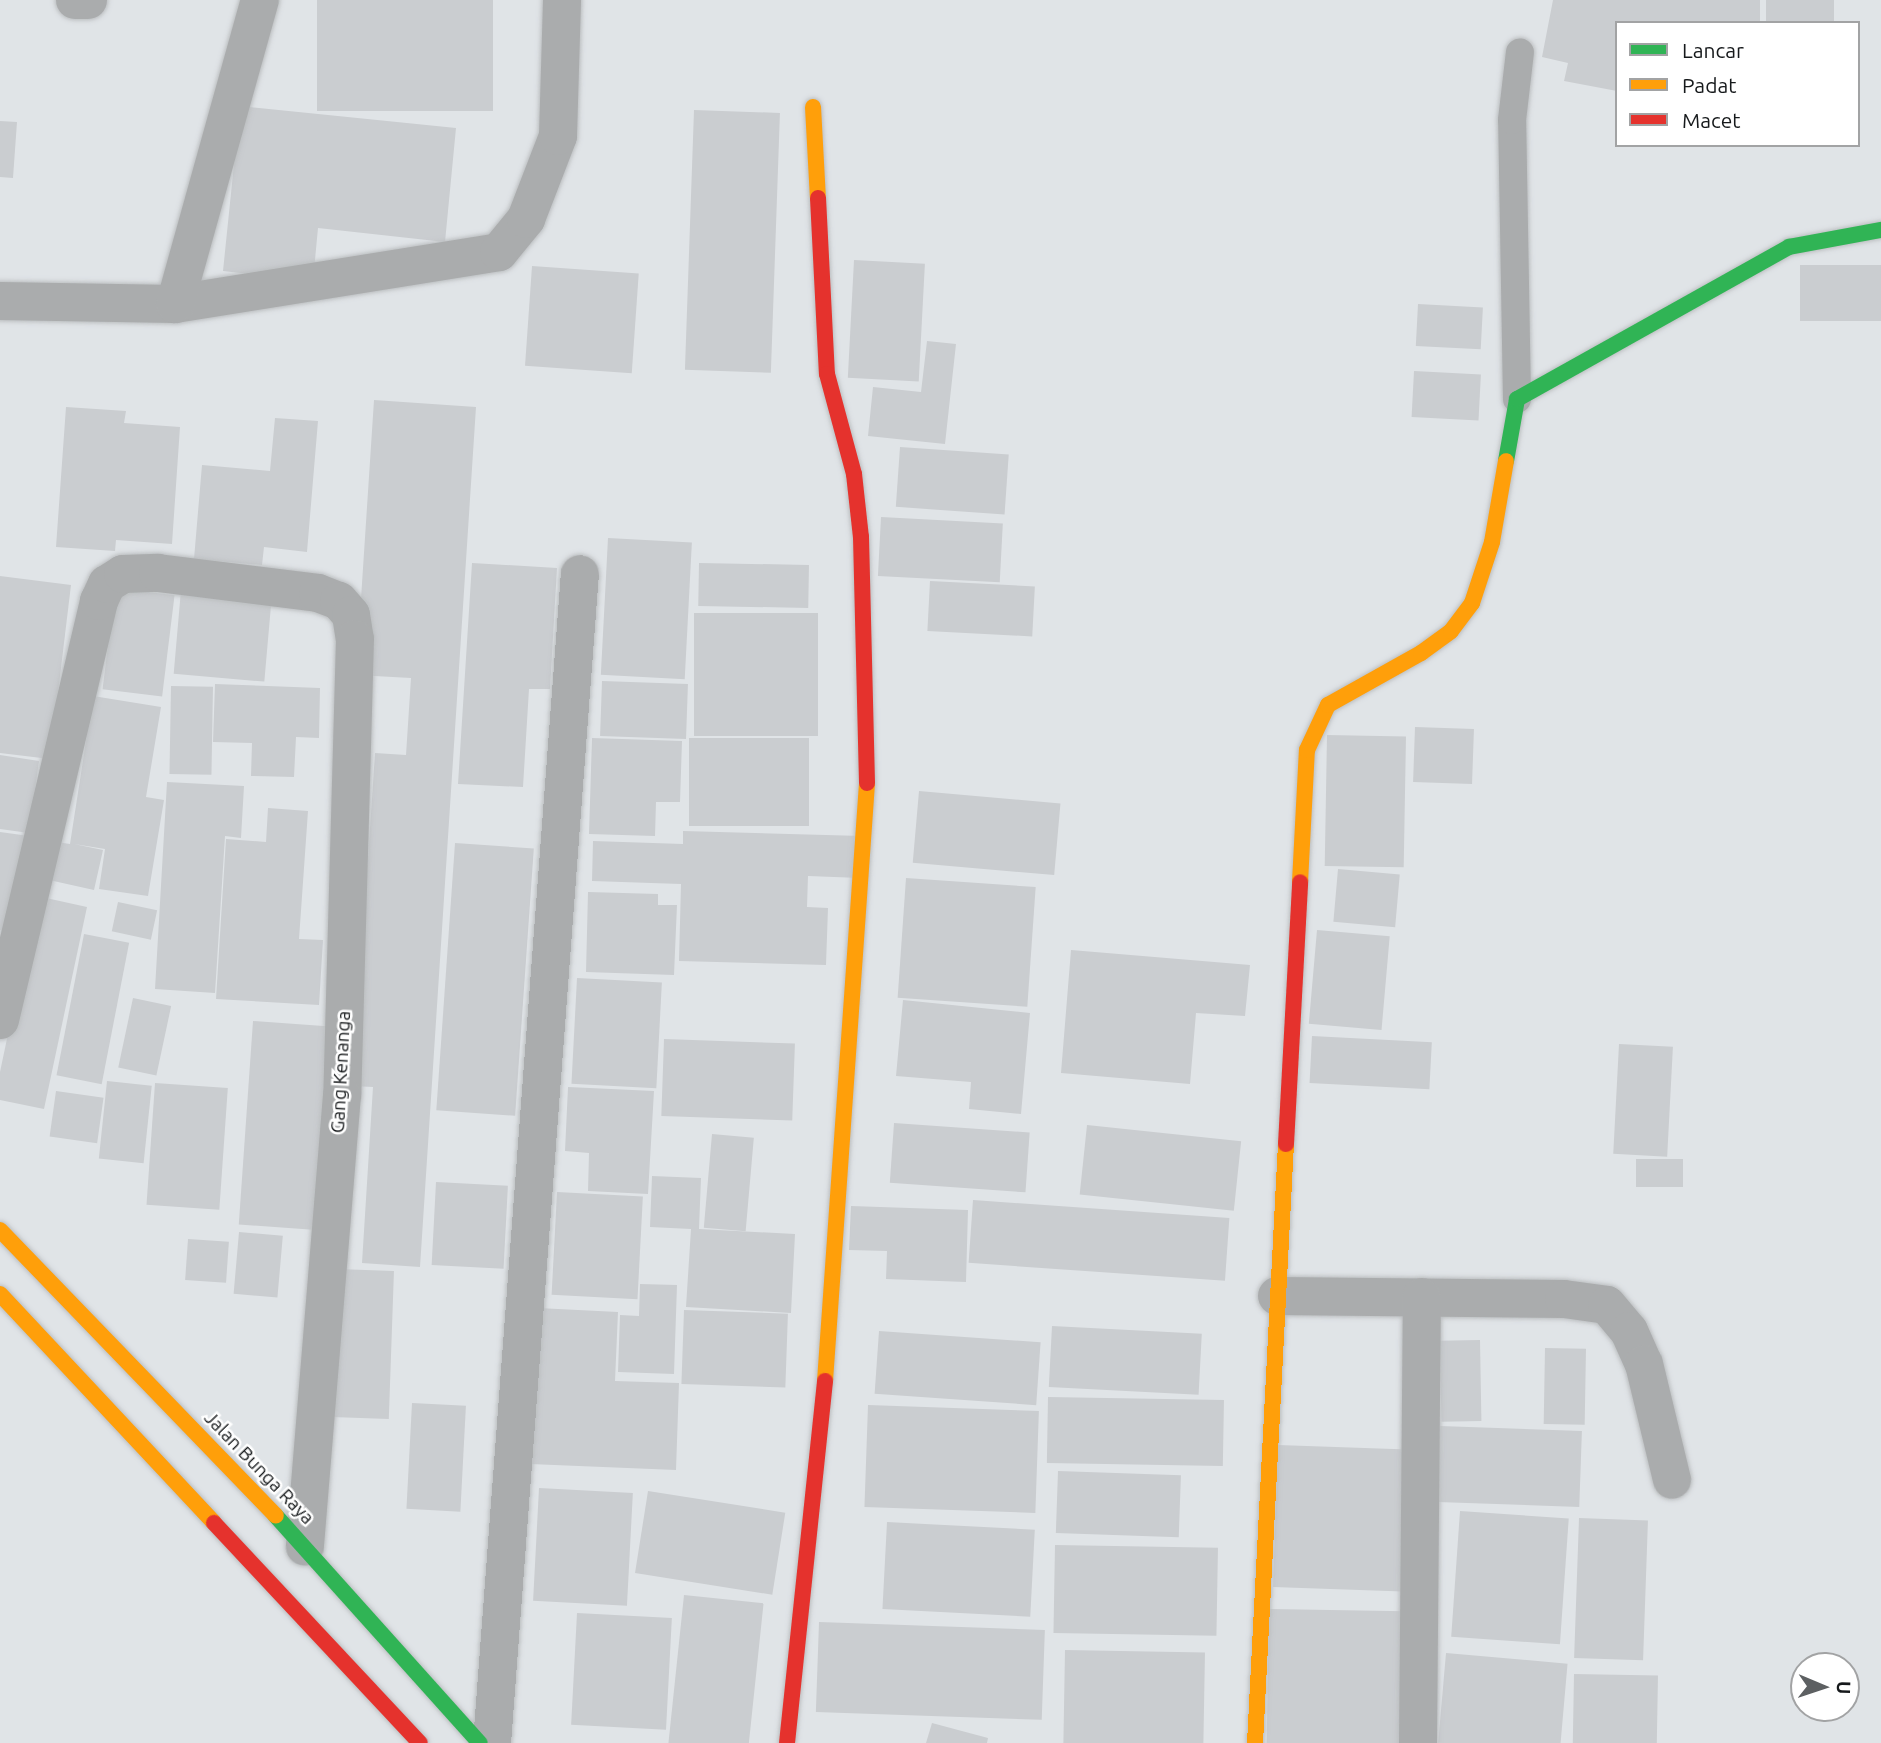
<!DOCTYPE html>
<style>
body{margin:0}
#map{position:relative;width:1881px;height:1743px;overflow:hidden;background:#e0e4e7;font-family:Ubuntu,sans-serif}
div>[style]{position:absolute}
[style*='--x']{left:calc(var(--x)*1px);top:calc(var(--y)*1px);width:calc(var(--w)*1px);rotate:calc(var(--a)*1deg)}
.building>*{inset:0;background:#cacdd0;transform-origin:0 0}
.roads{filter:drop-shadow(0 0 2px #bcbfc1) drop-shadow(0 0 2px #bcbfc1)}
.lane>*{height:28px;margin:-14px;padding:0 14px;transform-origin:14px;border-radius:14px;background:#aaacad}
.street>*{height:38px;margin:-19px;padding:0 19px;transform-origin:19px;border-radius:19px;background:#aaacad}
.fast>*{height:16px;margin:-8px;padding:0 8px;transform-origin:8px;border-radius:8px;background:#30b455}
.slow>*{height:16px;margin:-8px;padding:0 8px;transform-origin:8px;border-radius:8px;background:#ff9f0a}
.jam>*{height:16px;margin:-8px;padding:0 8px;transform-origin:8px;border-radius:8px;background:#e5322d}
span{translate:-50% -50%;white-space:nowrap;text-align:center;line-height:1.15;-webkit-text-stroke:5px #fff;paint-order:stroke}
.street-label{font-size:19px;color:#16191b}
.legend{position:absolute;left:1615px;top:21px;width:245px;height:126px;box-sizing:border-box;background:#fff;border:2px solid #a2a3a4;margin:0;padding:9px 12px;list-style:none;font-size:21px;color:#16191b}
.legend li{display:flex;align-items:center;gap:14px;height:35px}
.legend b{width:35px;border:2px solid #a2a3a4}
.north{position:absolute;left:1790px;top:1652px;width:70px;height:70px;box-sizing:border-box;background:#fff;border:2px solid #a2a3a4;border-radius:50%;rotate:92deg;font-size:19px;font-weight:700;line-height:28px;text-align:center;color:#16191b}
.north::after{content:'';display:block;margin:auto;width:24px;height:32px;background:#5d6062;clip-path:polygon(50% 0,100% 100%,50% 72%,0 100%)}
</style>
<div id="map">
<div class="building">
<div style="left:317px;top:0;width:176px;height:111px"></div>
<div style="clip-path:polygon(1553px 0,1760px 0,1760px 23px,1617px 23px,1617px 91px,1564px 81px,1568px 63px,1542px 57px)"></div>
<div style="left:1766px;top:0;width:68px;height:23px"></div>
<div style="clip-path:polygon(240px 106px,456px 128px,445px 242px,318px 228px,313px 281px,223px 271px)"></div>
<div style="left:694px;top:110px;width:86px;height:260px;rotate:2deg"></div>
<div style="clip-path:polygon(0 121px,17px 122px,13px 178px,0 177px)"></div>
<div style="left:854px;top:260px;width:71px;height:118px;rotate:3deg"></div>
<div style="left:1881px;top:265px;width:56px;height:81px;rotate:90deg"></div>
<div style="left:532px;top:266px;width:107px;height:100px;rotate:4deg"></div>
<div style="left:1418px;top:304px;width:65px;height:42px;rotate:3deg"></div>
<div style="clip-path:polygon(927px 341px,956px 344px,945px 444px,868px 436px,873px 387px,921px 392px)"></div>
<div style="left:1414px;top:371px;width:67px;height:46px;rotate:3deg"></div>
<div style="clip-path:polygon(374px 400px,476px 407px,420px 1267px,362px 1263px,373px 1087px,353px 1086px,375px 753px,406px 755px,411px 678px,356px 675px)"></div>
<div style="clip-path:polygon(66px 407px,126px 411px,124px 423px,180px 427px,172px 544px,116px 540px,115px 551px,56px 547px)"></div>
<div style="clip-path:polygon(275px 418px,318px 421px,307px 552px,264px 547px,262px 565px,194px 559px,202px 465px,270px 471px)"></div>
<div style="left:900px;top:447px;width:109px;height:60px;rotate:4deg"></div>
<div style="left:881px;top:517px;width:122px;height:59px;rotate:3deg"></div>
<div style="left:608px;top:538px;width:84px;height:137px;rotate:3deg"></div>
<div style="clip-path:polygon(472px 563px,557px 568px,550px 689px,529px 689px,523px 787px,458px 784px)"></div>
<div style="left:699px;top:563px;width:110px;height:43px;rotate:1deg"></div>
<div style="clip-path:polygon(0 576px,71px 585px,50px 759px,0 753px)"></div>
<div style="left:930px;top:581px;width:105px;height:50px;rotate:3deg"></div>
<div style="left:115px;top:588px;width:60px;height:102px;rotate:7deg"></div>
<div style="left:181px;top:590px;width:91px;height:84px;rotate:5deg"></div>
<div style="left:694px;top:613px;width:124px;height:123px"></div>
<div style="left:602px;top:681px;width:86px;height:55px;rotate:2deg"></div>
<div style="clip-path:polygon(215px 684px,320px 688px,319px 738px,296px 737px,294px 777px,251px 776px,252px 743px,213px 742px)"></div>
<div style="left:171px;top:686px;width:42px;height:88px;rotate:1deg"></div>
<div style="clip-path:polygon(93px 696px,161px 707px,146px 797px,164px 800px,148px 896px,99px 889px,105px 849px,74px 844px,103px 850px,94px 890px,49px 880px,57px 842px,70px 844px)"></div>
<div style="left:1415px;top:727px;width:59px;height:55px;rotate:2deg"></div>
<div style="left:1327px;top:735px;width:79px;height:131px;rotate:1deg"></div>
<div style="clip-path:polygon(592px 738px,682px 741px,680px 802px,656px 802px,655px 836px,589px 834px)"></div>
<div style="left:689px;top:738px;width:120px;height:88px"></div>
<div style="clip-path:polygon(0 755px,39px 761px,29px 833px,0 829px)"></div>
<div style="clip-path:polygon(167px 782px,244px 786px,241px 838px,225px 836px,215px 993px,155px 989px)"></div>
<div style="left:919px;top:791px;width:142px;height:72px;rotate:5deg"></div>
<div style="clip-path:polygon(268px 808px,308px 811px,299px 939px,323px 940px,319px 1005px,216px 999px,226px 839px,266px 842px)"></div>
<div style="clip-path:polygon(683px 831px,862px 836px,860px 878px,808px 876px,807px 907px,828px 908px,826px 965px,679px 961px,681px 884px,592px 881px,593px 841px,683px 844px)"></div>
<div style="clip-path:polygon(0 832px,29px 836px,15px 932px,0 930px)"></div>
<div style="left:455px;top:843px;width:79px;height:268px;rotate:4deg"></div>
<div style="left:1338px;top:869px;width:62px;height:53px;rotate:5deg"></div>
<div style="left:906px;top:878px;width:130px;height:120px;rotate:4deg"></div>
<div style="clip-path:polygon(588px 892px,658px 894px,658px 905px,677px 905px,674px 975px,586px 972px)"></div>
<div style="clip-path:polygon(37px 896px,87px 907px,44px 1109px,0 1100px,0 1072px)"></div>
<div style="left:118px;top:902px;width:40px;height:30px;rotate:12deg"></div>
<div style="left:1317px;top:930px;width:73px;height:94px;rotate:5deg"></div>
<div style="left:84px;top:934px;width:46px;height:144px;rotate:11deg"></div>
<div style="clip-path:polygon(1071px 950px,1250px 965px,1245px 1016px,1196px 1013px,1190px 1084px,1061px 1073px)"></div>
<div style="left:577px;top:978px;width:85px;height:106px;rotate:3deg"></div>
<div style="left:133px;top:998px;width:39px;height:71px;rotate:12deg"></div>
<div style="clip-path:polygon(903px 1000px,1030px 1013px,1021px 1114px,969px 1109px,971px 1082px,896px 1076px)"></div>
<div style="left:253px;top:1021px;width:88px;height:204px;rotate:4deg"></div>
<div style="left:1312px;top:1036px;width:120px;height:47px;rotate:3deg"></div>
<div style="left:664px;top:1039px;width:131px;height:77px;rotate:2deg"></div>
<div style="left:1619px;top:1044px;width:54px;height:110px;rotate:3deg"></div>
<div style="left:107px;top:1081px;width:45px;height:78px;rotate:6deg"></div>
<div style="left:155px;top:1083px;width:73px;height:122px;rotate:4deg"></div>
<div style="clip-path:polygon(568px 1087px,654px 1091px,648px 1194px,588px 1191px,589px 1153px,565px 1151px)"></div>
<div style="left:56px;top:1091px;width:48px;height:46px;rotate:8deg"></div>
<div style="left:894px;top:1123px;width:136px;height:60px;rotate:4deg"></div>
<div style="left:1087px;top:1125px;width:155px;height:70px;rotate:6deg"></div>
<div style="left:712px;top:1134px;width:42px;height:94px;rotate:5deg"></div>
<div style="left:1636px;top:1159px;width:47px;height:28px"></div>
<div style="clip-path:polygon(652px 1176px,701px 1178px,699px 1229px,795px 1234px,791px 1313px,686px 1307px,691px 1229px,650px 1227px)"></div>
<div style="left:436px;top:1182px;width:72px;height:83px;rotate:3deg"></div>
<div style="left:557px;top:1192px;width:86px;height:103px;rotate:3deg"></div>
<div style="left:973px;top:1200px;width:257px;height:63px;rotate:4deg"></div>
<div style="clip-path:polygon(851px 1206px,968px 1210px,966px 1282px,886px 1279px,887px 1251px,849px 1250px)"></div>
<div style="left:239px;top:1232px;width:44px;height:62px;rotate:5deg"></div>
<div style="left:188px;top:1239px;width:41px;height:41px;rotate:4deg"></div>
<div style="left:337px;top:1269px;width:57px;height:148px;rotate:2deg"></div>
<div style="clip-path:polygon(640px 1284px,677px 1285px,674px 1374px,618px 1372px,620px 1315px,639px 1316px)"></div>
<div style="clip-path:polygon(538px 1308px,618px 1312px,615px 1381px,679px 1383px,676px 1470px,530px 1464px)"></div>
<div style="left:684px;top:1310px;width:104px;height:74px;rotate:2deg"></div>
<div style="left:1052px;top:1326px;width:150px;height:61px;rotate:3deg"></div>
<div style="left:879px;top:1331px;width:162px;height:63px;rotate:4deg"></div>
<div style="left:1480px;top:1340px;width:81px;height:40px;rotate:89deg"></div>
<div style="left:1545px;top:1348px;width:41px;height:76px;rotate:1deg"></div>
<div style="left:1048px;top:1397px;width:176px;height:66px;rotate:1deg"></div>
<div style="left:412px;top:1403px;width:54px;height:106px;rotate:3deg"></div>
<div style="left:868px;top:1405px;width:171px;height:102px;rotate:2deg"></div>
<div style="left:1440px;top:1426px;width:142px;height:76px;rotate:2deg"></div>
<div style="left:1278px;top:1445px;width:137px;height:142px;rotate:2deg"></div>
<div style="left:1058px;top:1471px;width:123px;height:62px;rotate:2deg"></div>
<div style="left:539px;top:1488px;width:94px;height:113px;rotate:3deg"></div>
<div style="left:648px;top:1491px;width:139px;height:83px;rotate:9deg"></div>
<div style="left:1460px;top:1511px;width:109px;height:126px;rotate:4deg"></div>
<div style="left:1579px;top:1518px;width:69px;height:140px;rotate:2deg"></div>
<div style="left:887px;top:1522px;width:148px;height:87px;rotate:3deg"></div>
<div style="left:1055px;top:1545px;width:163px;height:88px;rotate:1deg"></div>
<div style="left:684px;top:1595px;width:80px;height:149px;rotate:6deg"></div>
<div style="left:1269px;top:1609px;width:136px;height:134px;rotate:1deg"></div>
<div style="left:577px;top:1613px;width:95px;height:112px;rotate:3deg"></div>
<div style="left:819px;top:1622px;width:226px;height:90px;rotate:2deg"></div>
<div style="left:1065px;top:1650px;width:140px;height:93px;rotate:1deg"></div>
<div style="left:1446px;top:1653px;width:122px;height:90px;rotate:5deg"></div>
<div style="left:1574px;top:1674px;width:84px;height:69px;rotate:1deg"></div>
<div style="clip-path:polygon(932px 1723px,988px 1738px,987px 1743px,926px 1743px)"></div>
</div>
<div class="roads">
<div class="lane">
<div style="--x:1517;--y:399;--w:279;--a:-91"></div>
<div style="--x:1512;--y:120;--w:68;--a:-83.3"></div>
</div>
<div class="street">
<div style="--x:75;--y:0;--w:13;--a:0"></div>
<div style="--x:0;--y:301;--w:175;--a:1"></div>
<div style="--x:175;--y:304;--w:328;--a:-9.1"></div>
<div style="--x:499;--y:252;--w:43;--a:-50.7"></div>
<div style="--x:526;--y:219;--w:89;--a:-68.9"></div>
<div style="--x:558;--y:136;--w:136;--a:-88.3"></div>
<div style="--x:175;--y:304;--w:316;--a:-74.4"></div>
<div style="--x:0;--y:1020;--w:431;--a:-76.7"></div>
<div style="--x:99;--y:601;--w:19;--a:-65"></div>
<div style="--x:107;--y:584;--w:19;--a:-32"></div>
<div style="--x:123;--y:574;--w:35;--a:-2"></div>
<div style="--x:158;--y:573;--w:161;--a:7.1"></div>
<div style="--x:318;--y:593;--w:22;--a:21"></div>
<div style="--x:339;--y:601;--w:18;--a:49"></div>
<div style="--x:351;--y:615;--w:24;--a:81"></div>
<div style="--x:355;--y:639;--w:456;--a:91.6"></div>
<div style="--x:342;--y:1095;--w:453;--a:94.7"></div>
<div style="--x:1277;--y:1296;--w:287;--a:0.6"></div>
<div style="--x:1564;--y:1299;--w:43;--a:7.9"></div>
<div style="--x:1607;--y:1305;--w:34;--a:50"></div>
<div style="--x:1629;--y:1331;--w:36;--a:66"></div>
<div style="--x:1644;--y:1364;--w:119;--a:76.4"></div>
<div style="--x:492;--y:1743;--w:1172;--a:-85.7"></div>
<div style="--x:1418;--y:1743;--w:446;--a:-89.5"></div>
</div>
<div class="fast">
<div style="--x:1506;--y:461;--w:63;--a:-79.9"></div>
<div style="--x:1517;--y:399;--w:312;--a:-29.2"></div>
<div style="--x:1789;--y:247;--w:94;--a:-10.5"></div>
<div style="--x:276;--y:1516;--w:305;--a:48.1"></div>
</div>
<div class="slow">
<div style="--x:813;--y:107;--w:91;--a:86.9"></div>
<div style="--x:1300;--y:882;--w:132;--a:-87"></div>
<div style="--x:1307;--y:750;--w:50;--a:-65"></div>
<div style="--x:1328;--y:705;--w:107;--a:-29.2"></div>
<div style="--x:1421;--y:653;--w:37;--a:-36"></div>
<div style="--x:1451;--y:631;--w:35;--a:-53"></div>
<div style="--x:1472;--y:603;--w:64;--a:-71.8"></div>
<div style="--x:1492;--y:542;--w:82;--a:-80.2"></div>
<div style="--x:0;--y:1230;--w:397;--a:46"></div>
<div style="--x:0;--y:1294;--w:313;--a:46.9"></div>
<div style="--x:825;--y:1381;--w:599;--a:-85.98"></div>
<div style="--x:1255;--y:1743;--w:600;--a:-87.04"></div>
</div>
<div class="jam">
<div style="--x:818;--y:198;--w:176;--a:87.1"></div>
<div style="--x:827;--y:374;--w:104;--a:74.9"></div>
<div style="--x:854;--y:474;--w:63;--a:83.7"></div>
<div style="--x:861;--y:537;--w:246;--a:88.6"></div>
<div style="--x:1286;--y:1144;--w:262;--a:-86.9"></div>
<div style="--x:214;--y:1523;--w:301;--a:46.9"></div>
<div style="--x:787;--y:1743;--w:364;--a:-84"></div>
</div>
</div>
<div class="street-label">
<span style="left:341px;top:1072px;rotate:-87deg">Gang Kenanga</span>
<span style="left:259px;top:1468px;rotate:46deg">Jalan Bunga Raya</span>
</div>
<ul class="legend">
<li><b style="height:9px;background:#30b455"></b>Lancar</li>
<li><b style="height:9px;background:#ff9f0a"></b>Padat</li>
<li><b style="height:9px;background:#e5322d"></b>Macet</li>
</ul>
<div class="north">U</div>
</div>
